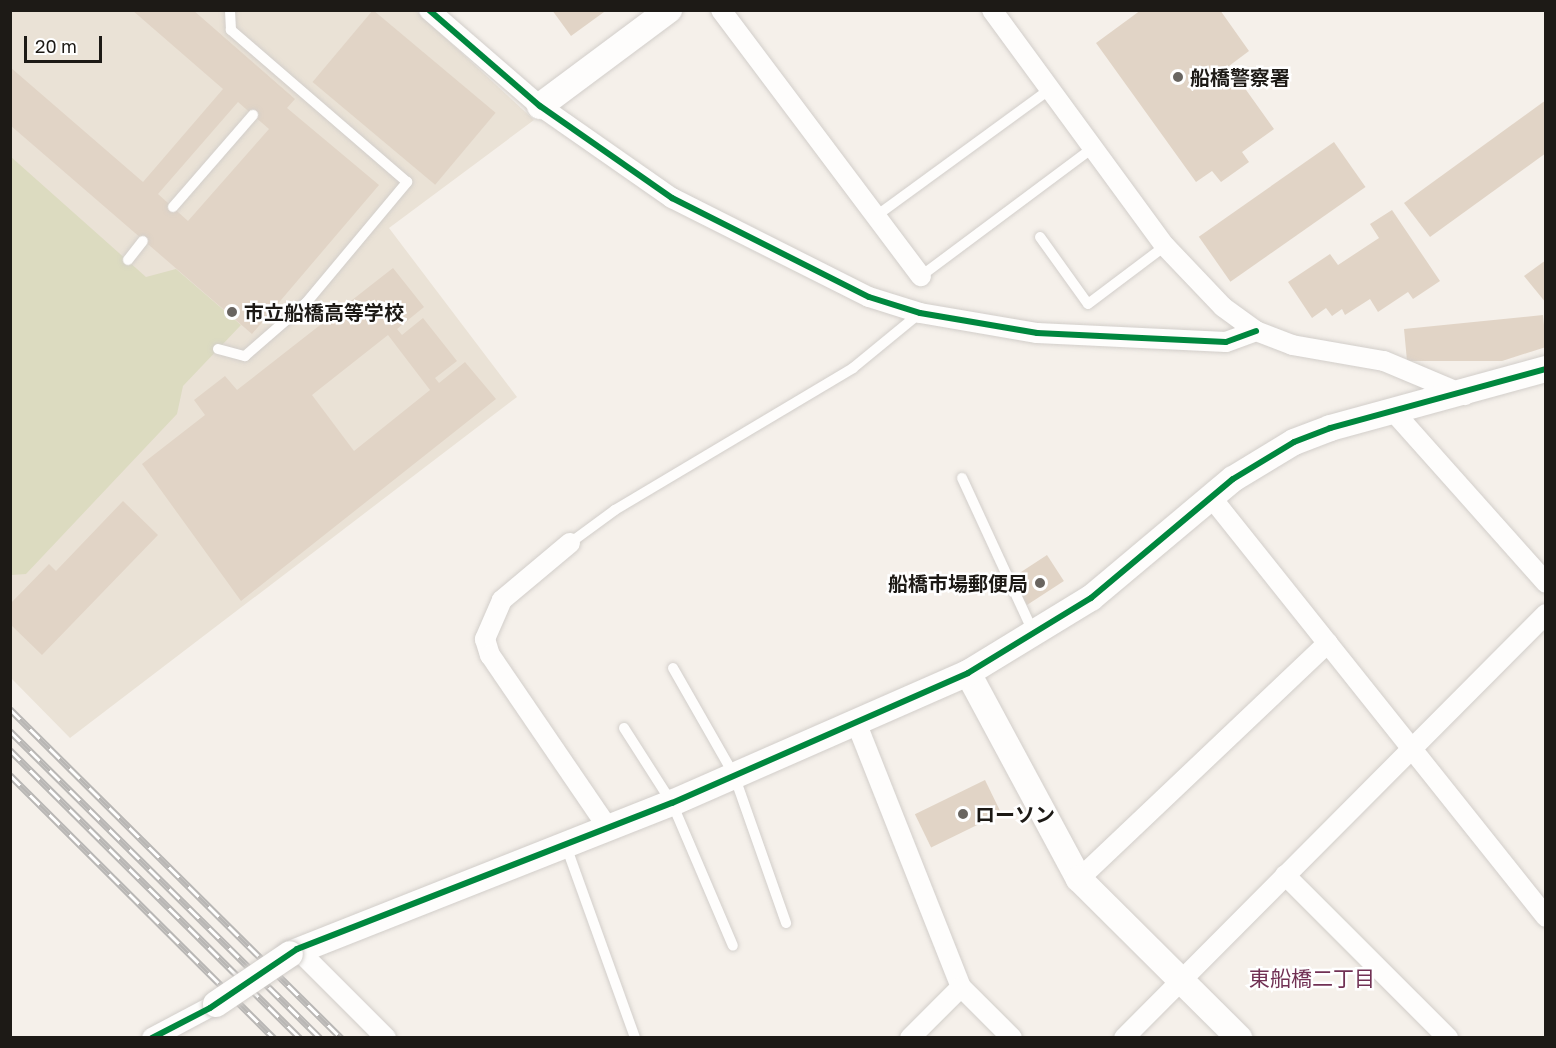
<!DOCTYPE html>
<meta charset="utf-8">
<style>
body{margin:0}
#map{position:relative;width:1556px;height:1048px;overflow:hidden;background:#f5f0ea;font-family:"Golos Text","Noto Sans JP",sans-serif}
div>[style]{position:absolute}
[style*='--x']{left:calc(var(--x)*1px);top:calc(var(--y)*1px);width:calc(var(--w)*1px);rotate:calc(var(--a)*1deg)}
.built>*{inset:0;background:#eae2d6}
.green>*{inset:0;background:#dcdbc0}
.building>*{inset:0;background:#e1d4c6;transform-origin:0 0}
.roads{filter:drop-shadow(0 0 2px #d2ceca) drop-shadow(0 0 2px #d2ceca)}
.service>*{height:10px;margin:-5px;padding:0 5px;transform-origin:5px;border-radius:5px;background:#fefdfc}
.minor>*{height:20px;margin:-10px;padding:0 10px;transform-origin:10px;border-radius:10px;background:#fefdfc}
.tertiary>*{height:26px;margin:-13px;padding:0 13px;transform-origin:13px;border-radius:13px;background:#fefdfc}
.rail>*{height:7px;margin-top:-3.5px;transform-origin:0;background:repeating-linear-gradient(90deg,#fff 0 14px,#b9b7b5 0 28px);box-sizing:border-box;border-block:2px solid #b9b7b5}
.bridges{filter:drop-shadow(0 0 2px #d2ceca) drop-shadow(0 0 2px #d2ceca)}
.tertiary-bridge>*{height:26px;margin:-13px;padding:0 13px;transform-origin:13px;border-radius:13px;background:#fefdfc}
.cycleway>*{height:6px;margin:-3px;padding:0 3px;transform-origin:3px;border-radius:3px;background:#00873e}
.dots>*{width:16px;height:16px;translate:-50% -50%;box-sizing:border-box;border:3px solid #fff;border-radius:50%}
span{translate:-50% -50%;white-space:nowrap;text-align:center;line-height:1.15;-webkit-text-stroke:5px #fff;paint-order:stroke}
.poi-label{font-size:20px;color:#1d1a16;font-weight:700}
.left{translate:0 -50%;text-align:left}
.right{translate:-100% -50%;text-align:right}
.neighbourhood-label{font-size:21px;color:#713154}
.frame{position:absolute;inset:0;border:12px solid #1d1a16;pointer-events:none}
.scale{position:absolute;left:24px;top:36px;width:78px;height:27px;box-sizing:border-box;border:3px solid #1d1a16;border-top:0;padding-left:8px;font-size:18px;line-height:21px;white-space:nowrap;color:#1d1a16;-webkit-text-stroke:4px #fff;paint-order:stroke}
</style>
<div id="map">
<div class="built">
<div style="clip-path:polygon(10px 11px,416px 11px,534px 120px,389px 228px,517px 397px,70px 738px,11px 678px)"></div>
</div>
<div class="green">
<div style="clip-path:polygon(10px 156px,146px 277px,176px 269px,241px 325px,183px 386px,177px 414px,26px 574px,11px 575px)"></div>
</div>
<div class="building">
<div style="clip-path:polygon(evenodd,132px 10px,193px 10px,295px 99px,287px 108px,379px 185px,252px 334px,10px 125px,10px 67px,143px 182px,223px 89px,132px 10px,238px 102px,269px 129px,188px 221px,158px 194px,238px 102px)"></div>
<div style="left:373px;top:10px;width:160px;height:94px;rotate:40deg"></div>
<div style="clip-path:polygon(552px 10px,602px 10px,604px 12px,571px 36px)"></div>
<div style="clip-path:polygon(1141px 10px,1220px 10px,1249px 51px,1229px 66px,1274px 129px,1242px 152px,1249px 162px,1221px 182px,1212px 171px,1196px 182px,1096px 43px)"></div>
<div style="clip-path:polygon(1546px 100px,1546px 153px,1430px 237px,1404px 203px)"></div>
<div style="left:1334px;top:142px;width:55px;height:165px;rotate:55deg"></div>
<div style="clip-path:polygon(1392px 210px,1440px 281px,1413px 299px,1408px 292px,1378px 312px,1370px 299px,1345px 315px,1342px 309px,1332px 316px,1326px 308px,1312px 318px,1288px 282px,1330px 254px,1338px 265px,1379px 238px,1370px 224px)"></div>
<div style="clip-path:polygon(1546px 260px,1546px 303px,1524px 276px)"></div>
<div style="clip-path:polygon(evenodd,393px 268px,424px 307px,397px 329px,402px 335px,423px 318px,457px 361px,435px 378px,439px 383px,465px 362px,496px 399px,241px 601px,142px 464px,205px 415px,194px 400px,225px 376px,237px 390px,393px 268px,388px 335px,430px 390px,354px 451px,312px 395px,388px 335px)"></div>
<div style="clip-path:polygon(1543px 315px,1546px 347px,1502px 361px,1407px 361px,1404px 329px)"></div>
<div style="clip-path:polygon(123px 501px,158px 535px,42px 655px,10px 624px,10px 604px,49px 564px,56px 571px)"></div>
<div style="left:1047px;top:555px;width:31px;height:44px;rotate:57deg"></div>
<div style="left:985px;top:780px;width:37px;height:78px;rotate:64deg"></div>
</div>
<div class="roads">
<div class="service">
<div style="--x:173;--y:207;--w:122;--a:-49"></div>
<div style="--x:876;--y:216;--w:215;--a:-36.1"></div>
<div style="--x:1040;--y:237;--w:82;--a:54.4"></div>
<div style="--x:1088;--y:304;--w:96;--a:-37"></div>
<div style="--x:128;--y:260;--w:24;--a:-52"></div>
<div style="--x:921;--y:276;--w:214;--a:-36.7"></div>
<div style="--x:218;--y:349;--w:28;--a:15"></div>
<div style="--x:245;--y:356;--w:81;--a:-41"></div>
<div style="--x:306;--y:303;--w:158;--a:-50.1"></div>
<div style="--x:407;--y:182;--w:233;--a:-139.2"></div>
<div style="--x:231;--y:30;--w:20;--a:-93"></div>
<div style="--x:962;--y:478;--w:172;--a:65.2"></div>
<div style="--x:570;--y:543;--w:56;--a:-36.3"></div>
<div style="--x:615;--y:510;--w:277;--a:-30.8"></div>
<div style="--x:853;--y:368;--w:87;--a:-39.4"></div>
<div style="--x:673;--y:668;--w:123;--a:60.3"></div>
<div style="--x:734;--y:775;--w:157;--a:70.6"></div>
<div style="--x:624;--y:728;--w:89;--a:57.4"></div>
<div style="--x:672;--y:803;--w:155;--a:66.9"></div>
<div style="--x:566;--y:846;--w:204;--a:70.2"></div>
</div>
<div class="minor">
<div style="--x:429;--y:10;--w:147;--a:40.9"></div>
<div style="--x:540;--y:106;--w:161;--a:34.9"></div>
<div style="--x:672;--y:198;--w:220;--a:26.7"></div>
<div style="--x:869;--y:297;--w:53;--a:17.4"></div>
<div style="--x:920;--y:313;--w:119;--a:9.7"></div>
<div style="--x:1037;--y:333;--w:189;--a:2.7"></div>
<div style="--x:1226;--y:342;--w:32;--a:-20"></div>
<div style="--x:721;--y:10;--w:333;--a:53.1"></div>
<div style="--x:992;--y:10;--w:293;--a:53.8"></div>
<div style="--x:1165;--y:246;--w:84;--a:46.4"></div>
<div style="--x:1223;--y:307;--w:41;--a:36"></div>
<div style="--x:1256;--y:331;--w:39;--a:21"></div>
<div style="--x:1292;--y:345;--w:93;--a:9.9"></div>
<div style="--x:1384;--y:361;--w:88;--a:22.8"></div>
<div style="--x:1393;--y:411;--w:230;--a:48.3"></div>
<div style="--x:1211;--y:497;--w:537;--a:51.42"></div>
<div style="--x:570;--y:543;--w:89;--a:140"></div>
<div style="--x:502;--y:600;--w:43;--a:113.6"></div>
<div style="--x:485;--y:639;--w:17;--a:73"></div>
<div style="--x:490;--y:655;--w:209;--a:55.7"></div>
<div style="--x:856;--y:722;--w:285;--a:68.4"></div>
<div style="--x:961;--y:987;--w:72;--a:45"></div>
<div style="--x:1285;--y:875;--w:231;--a:45"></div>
<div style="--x:1079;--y:879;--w:343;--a:-43.5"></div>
<div style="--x:297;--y:949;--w:126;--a:45"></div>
<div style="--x:152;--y:1038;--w:72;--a:-28"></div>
<div style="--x:910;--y:1038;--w:72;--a:-45"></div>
<div style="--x:1124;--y:1038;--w:598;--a:-45.14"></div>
</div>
<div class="tertiary">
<div style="--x:540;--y:106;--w:161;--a:-36.7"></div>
<div style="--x:968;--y:673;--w:234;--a:61.7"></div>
<div style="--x:1079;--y:879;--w:226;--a:44.8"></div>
<div style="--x:290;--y:954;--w:411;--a:-21.6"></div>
<div style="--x:672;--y:803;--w:323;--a:-23.7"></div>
<div style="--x:968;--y:673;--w:144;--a:-31.4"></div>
<div style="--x:1091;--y:598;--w:185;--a:-40"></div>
<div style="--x:1233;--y:479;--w:71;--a:-31.2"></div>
<div style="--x:1294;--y:442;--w:39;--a:-21"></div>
<div style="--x:1330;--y:428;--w:224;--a:-15.3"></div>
</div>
</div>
<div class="rail">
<div style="--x:10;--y:709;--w:467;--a:44.8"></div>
<div style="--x:10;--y:731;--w:436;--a:44.7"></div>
<div style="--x:10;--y:750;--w:409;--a:44.8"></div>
<div style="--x:10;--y:775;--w:373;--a:44.9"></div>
</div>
<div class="bridges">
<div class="tertiary-bridge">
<div style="--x:216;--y:1004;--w:89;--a:-34"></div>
</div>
</div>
<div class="cycleway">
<div style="--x:429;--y:10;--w:147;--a:40.9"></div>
<div style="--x:540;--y:106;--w:161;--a:34.9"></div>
<div style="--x:672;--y:198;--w:220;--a:26.7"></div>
<div style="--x:869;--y:297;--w:53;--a:17.4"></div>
<div style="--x:920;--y:313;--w:119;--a:9.7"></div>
<div style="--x:1037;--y:333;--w:189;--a:2.7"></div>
<div style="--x:1226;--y:342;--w:32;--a:-20"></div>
<div style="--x:152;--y:1038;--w:65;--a:-27.3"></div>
<div style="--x:210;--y:1008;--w:105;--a:-34.1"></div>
<div style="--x:297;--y:949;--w:402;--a:-21.3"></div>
<div style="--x:672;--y:803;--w:323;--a:-23.7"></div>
<div style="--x:968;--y:673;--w:144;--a:-31.4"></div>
<div style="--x:1091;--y:598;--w:185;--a:-40"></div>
<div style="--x:1233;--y:479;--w:71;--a:-31.2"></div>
<div style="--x:1294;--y:442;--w:39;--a:-21"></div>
<div style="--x:1330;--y:428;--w:224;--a:-15.3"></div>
</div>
<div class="dots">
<div style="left:1178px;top:77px;background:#696560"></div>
<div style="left:232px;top:312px;background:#696560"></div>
<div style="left:1040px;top:583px;background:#696560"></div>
<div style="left:963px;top:814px;background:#696560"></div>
</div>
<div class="poi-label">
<span class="left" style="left:1190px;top:77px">船橋警察署</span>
<span class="left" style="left:244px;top:312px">市立船橋高等学校</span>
<span class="right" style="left:1028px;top:583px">船橋市場郵便局</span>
<span class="left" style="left:975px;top:814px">ローソン</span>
</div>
<div class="neighbourhood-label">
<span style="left:1312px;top:978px">東船橋二丁目</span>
</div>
<div class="frame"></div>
<div class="scale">20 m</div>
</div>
